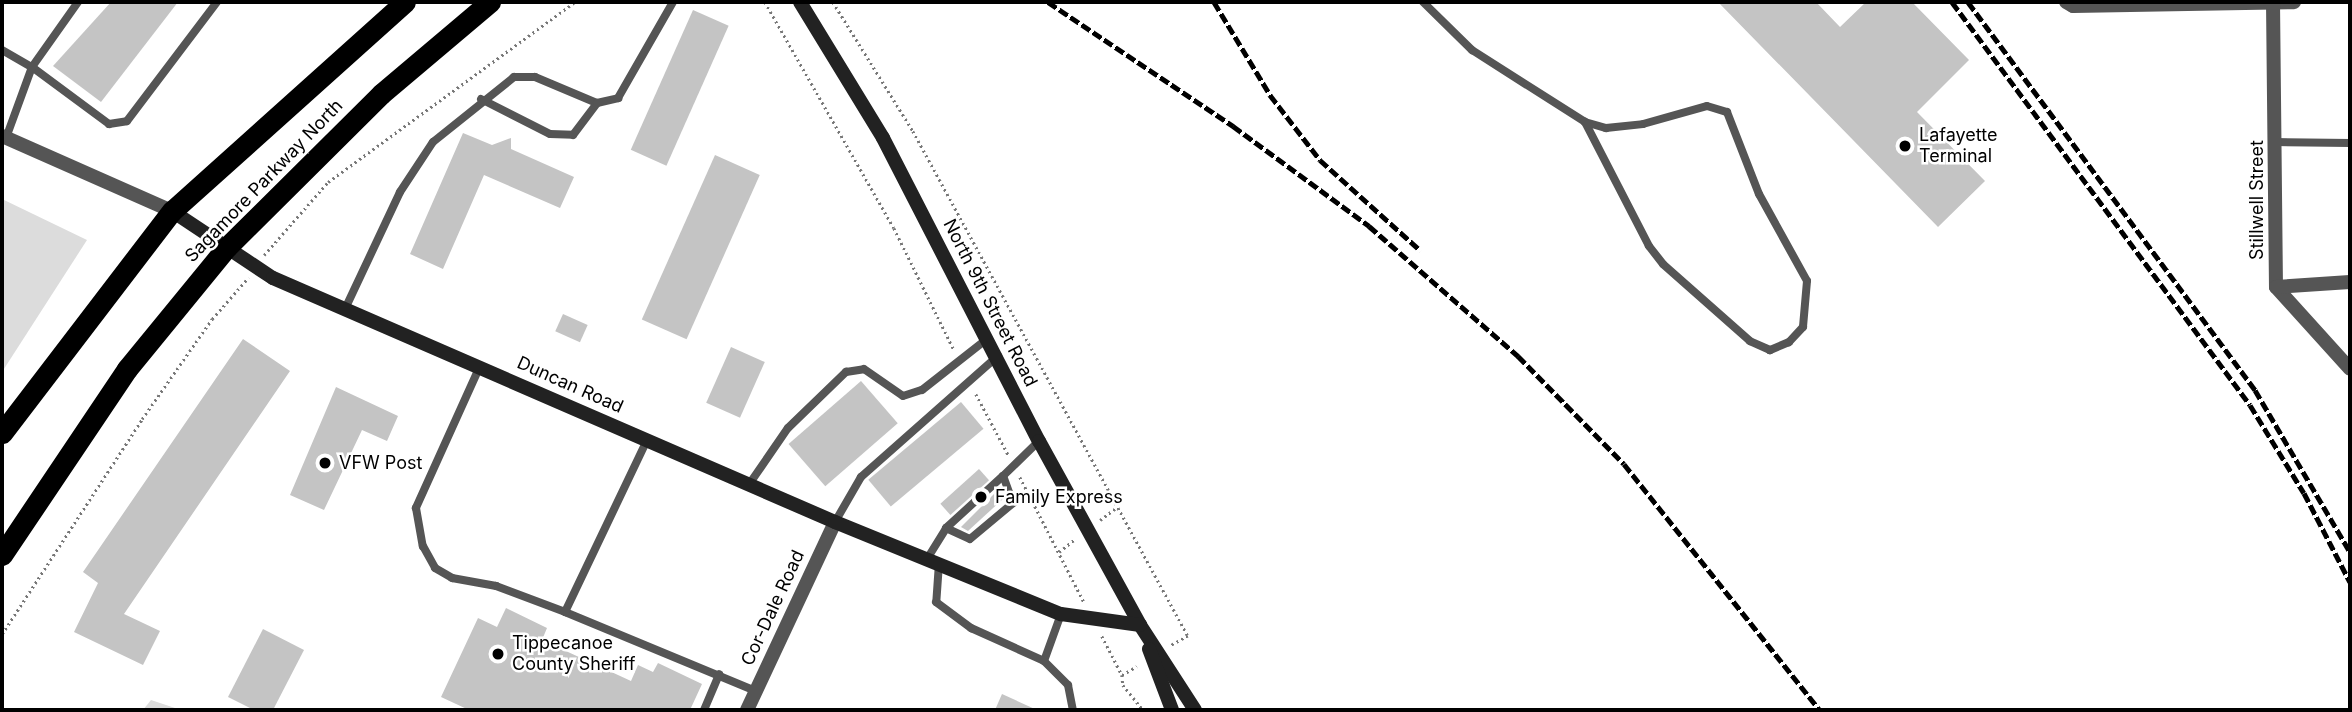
<!DOCTYPE html>
<style>
body{margin:0}
#map{position:relative;width:2352px;height:712px;overflow:hidden;background:#fff;font-family:Inter,sans-serif}
div>[style]{position:absolute}
[style*='--x']{left:calc(var(--x)*1px);top:calc(var(--y)*1px);width:calc(var(--w)*1px);rotate:calc(var(--a)*1deg)}
.green>*{inset:0;background:#dcdcdc}
.building>*{inset:0;background:#c4c4c4;transform-origin:0 0}
.path>*{height:2.5px;margin-top:-1.25px;transform-origin:0;background:repeating-linear-gradient(90deg,#777 0 2px,transparent 0 5.5px)}
.lane>*{height:8px;margin:-4px;padding:0 4px;transform-origin:4px;border-radius:4px;background:#555}
.street>*{height:14px;margin:-7px;padding:0 7px;transform-origin:7px;border-radius:7px;background:#555}
.secondary>*{height:14px;margin:-7px;padding:0 7px;transform-origin:7px;border-radius:7px;background:#222}
.highway>*{height:21px;margin:-10.5px;padding:0 10.5px;transform-origin:10.5px;border-radius:10.5px;background:#000}
.rail>*{height:5px;margin-top:-2.5px;transform-origin:0;background:repeating-linear-gradient(90deg,#000 0 10px,transparent 0 13.5px)}
.dots>*{width:19px;height:19px;translate:-50% -50%;box-sizing:border-box;border:4px solid #fff;border-radius:50%}
span{translate:-50% -50%;white-space:nowrap;text-align:center;line-height:1.15;-webkit-text-stroke:5px #fff;paint-order:stroke}
.poi-label{font-size:18px;color:#000}
.left{translate:0 -50%;text-align:left}
.street-label{font-size:18px;color:#000}
.frame{position:absolute;inset:0;border:4px solid #000;pointer-events:none}
</style>
<div id="map">
<div class="green">
<div style="clip-path:polygon(2px 199px,87px 240px,2px 372px)"></div>
<div style="clip-path:polygon(151px 700px,181px 710px,143px 710px)"></div>
</div>
<div class="building">
<div style="clip-path:polygon(111px 2px,178px 2px,101px 102px,53px 66px)"></div>
<div style="clip-path:polygon(1718px 2px,1816px 2px,1840px 27px,1866px 2px,1912px 2px,1969px 60px,1917px 112px,1985px 181px,1938px 227px)"></div>
<div style="left:693px;top:10px;width:39px;height:153px;rotate:24deg"></div>
<div style="clip-path:polygon(463px 133px,492px 145px,511px 138px,511px 149px,574px 177px,560px 208px,484px 175px,443px 269px,410px 254px)"></div>
<div style="left:715px;top:155px;width:49px;height:180px;rotate:24deg"></div>
<div style="left:563px;top:314px;width:27px;height:19px;rotate:24deg"></div>
<div style="clip-path:polygon(243px 339px,290px 371px,124px 614px,160px 631px,143px 665px,74px 632px,98px 583px,83px 572px)"></div>
<div style="left:731px;top:347px;width:37px;height:61px;rotate:24deg"></div>
<div style="left:861px;top:381px;width:56px;height:96px;rotate:49deg"></div>
<div style="clip-path:polygon(336px 387px,398px 416px,387px 441px,362px 430px,324px 510px,290px 495px)"></div>
<div style="left:961px;top:402px;width:35px;height:121px;rotate:50deg"></div>
<div style="left:979px;top:469px;width:15px;height:52px;rotate:48deg"></div>
<div style="clip-path:polygon(998px 490px,1004px 498px,968px 531px,961px 527px)"></div>
<div style="clip-path:polygon(506px 608px,547px 628px,542px 640px,631px 681px,638px 665px,653px 672px,658px 663px,702px 684px,690px 710px,469px 710px,441px 697px,478px 618px,497px 627px)"></div>
<div style="clip-path:polygon(263px 629px,304px 650px,273px 710px,254px 710px,228px 697px)"></div>
<div style="clip-path:polygon(1002px 694px,1037px 710px,995px 710px)"></div>
</div>
<div class="path">
<div style="--x:765;--y:2;--w:260;--a:60.3"></div>
<div style="--x:894;--y:228;--w:136;--a:63.8"></div>
<div style="--x:833;--y:2;--w:152;--a:58.2"></div>
<div style="--x:913;--y:131;--w:575;--a:61.43"></div>
<div style="--x:1188;--y:636;--w:21;--a:151"></div>
<div style="--x:264;--y:255;--w:97;--a:-48.8"></div>
<div style="--x:328;--y:182;--w:306;--a:-36.1"></div>
<div style="--x:976;--y:394;--w:70;--a:62"></div>
<div style="--x:1020;--y:477;--w:140;--a:62.9"></div>
<div style="--x:1100;--y:520;--w:21;--a:-37"></div>
<div style="--x:1059;--y:552;--w:21;--a:-39"></div>
<div style="--x:2;--y:634;--w:257;--a:-56.9"></div>
<div style="--x:142;--y:419;--w:122;--a:-55"></div>
<div style="--x:212;--y:319;--w:55;--a:-48.7"></div>
<div style="--x:1102;--y:636;--w:44;--a:62.9"></div>
<div style="--x:1122;--y:675;--w:10;--a:84"></div>
<div style="--x:1123;--y:685;--w:32;--a:51"></div>
<div style="--x:1122;--y:675;--w:17;--a:-31"></div>
</div>
<div class="lane">
<div style="--x:1423;--y:2;--w:69;--a:44.4"></div>
<div style="--x:1472;--y:50;--w:134;--a:32.5"></div>
<div style="--x:1585;--y:122;--w:22;--a:16"></div>
<div style="--x:1606;--y:128;--w:37;--a:-6"></div>
<div style="--x:1643;--y:124;--w:66;--a:-15.7"></div>
<div style="--x:1707;--y:106;--w:21;--a:17"></div>
<div style="--x:1727;--y:112;--w:88;--a:68.7"></div>
<div style="--x:1759;--y:194;--w:99;--a:61.1"></div>
<div style="--x:1807;--y:281;--w:46;--a:95"></div>
<div style="--x:1803;--y:327;--w:21;--a:133"></div>
<div style="--x:1789;--y:342;--w:21;--a:157"></div>
<div style="--x:1770;--y:350;--w:22;--a:-156"></div>
<div style="--x:1750;--y:341;--w:116;--a:-138.5"></div>
<div style="--x:1663;--y:264;--w:23;--a:-128"></div>
<div style="--x:1649;--y:246;--w:140;--a:-117.3"></div>
<div style="--x:2;--y:50;--w:34;--a:30"></div>
<div style="--x:32;--y:67;--w:96;--a:36.5"></div>
<div style="--x:109;--y:124;--w:18;--a:-9"></div>
<div style="--x:127;--y:121;--w:149;--a:-52.9"></div>
<div style="--x:481;--y:99;--w:77;--a:26.9"></div>
<div style="--x:550;--y:134;--w:23;--a:2"></div>
<div style="--x:573;--y:135;--w:40;--a:-53"></div>
<div style="--x:6;--y:138;--w:76;--a:-69.9"></div>
<div style="--x:32;--y:67;--w:80;--a:-54.7"></div>
<div style="--x:2276;--y:142;--w:74;--a:0.8"></div>
<div style="--x:345;--y:309;--w:129;--a:-64.8"></div>
<div style="--x:400;--y:192;--w:60;--a:-56.6"></div>
<div style="--x:433;--y:142;--w:104;--a:-38.7"></div>
<div style="--x:514;--y:77;--w:21;--a:0"></div>
<div style="--x:535;--y:77;--w:67;--a:22.8"></div>
<div style="--x:597;--y:103;--w:22;--a:-13"></div>
<div style="--x:618;--y:98;--w:111;--a:-60.2"></div>
<div style="--x:480;--y:366;--w:156;--a:114.3"></div>
<div style="--x:416;--y:508;--w:39;--a:80"></div>
<div style="--x:423;--y:546;--w:25;--a:61"></div>
<div style="--x:435;--y:568;--w:20;--a:30"></div>
<div style="--x:452;--y:578;--w:45;--a:10.3"></div>
<div style="--x:496;--y:586;--w:74;--a:20.6"></div>
<div style="--x:565;--y:612;--w:207;--a:22.5"></div>
<div style="--x:750;--y:483;--w:67;--a:-55.4"></div>
<div style="--x:788;--y:428;--w:81;--a:-44"></div>
<div style="--x:846;--y:372;--w:18;--a:-9"></div>
<div style="--x:864;--y:369;--w:47;--a:34.7"></div>
<div style="--x:903;--y:396;--w:20;--a:-18"></div>
<div style="--x:922;--y:390;--w:84;--a:-38.2"></div>
<div style="--x:835;--y:522;--w:52;--a:-60"></div>
<div style="--x:861;--y:477;--w:183;--a:-41.5"></div>
<div style="--x:946;--y:528;--w:77;--a:-42.4"></div>
<div style="--x:927;--y:559;--w:36;--a:-58"></div>
<div style="--x:946;--y:528;--w:26;--a:25"></div>
<div style="--x:970;--y:539;--w:56;--a:-39.9"></div>
<div style="--x:1013;--y:503;--w:29;--a:-110"></div>
<div style="--x:1003;--y:476;--w:50;--a:-44.2"></div>
<div style="--x:939;--y:563;--w:39;--a:94"></div>
<div style="--x:936;--y:602;--w:44;--a:36.6"></div>
<div style="--x:971;--y:628;--w:80;--a:24.3"></div>
<div style="--x:565;--y:612;--w:191;--a:-64.5"></div>
<div style="--x:1061;--y:614;--w:50;--a:109.9"></div>
<div style="--x:1044;--y:661;--w:34;--a:45"></div>
<div style="--x:1068;--y:685;--w:25;--a:79"></div>
<div style="--x:704;--y:710;--w:39;--a:-67"></div>
</div>
<div class="street">
<div style="--x:2066;--y:2;--w:8;--a:30"></div>
<div style="--x:2073;--y:6;--w:221;--a:-1"></div>
<div style="--x:2273;--y:2;--w:285;--a:89.4"></div>
<div style="--x:2276;--y:287;--w:110;--a:47.9"></div>
<div style="--x:2;--y:136;--w:186;--a:23.8"></div>
<div style="--x:2276;--y:287;--w:74;--a:-3.9"></div>
<div style="--x:747;--y:710;--w:208;--a:-64.9"></div>
</div>
<div class="secondary">
<div style="--x:800;--y:2;--w:159;--a:58.6"></div>
<div style="--x:883;--y:138;--w:341;--a:62.8"></div>
<div style="--x:1039;--y:441;--w:210;--a:61.2"></div>
<div style="--x:1140;--y:625;--w:101;--a:57.1"></div>
<div style="--x:172;--y:211;--w:121;--a:33.6"></div>
<div style="--x:273;--y:278;--w:613;--a:23.47"></div>
<div style="--x:835;--y:522;--w:244;--a:22.2"></div>
<div style="--x:1061;--y:614;--w:80;--a:7.9"></div>
<div style="--x:1149;--y:649;--w:65;--a:69.3"></div>
</div>
<div class="highway">
<div style="--x:2;--y:433;--w:280;--a:-52.6"></div>
<div style="--x:172;--y:211;--w:313;--a:-41.9"></div>
<div style="--x:2;--y:555;--w:224;--a:-56.1"></div>
<div style="--x:127;--y:369;--w:158;--a:-50.7"></div>
<div style="--x:227;--y:247;--w:217;--a:-44.8"></div>
<div style="--x:381;--y:94;--w:143;--a:-40.2"></div>
</div>
<div class="rail">
<div style="--x:1048;--y:2;--w:223;--a:33.8"></div>
<div style="--x:1233;--y:126;--w:169;--a:36.3"></div>
<div style="--x:1369;--y:226;--w:198;--a:41.1"></div>
<div style="--x:1518;--y:356;--w:151;--a:45.5"></div>
<div style="--x:1624;--y:464;--w:315;--a:51.5"></div>
<div style="--x:1214;--y:2;--w:109;--a:58.9"></div>
<div style="--x:1270;--y:95;--w:82;--a:52.4"></div>
<div style="--x:1320;--y:160;--w:135;--a:42"></div>
<div style="--x:1952;--y:2;--w:501;--a:53.52"></div>
<div style="--x:2250;--y:405;--w:103;--a:58.5"></div>
<div style="--x:2304;--y:493;--w:100;--a:62.7"></div>
<div style="--x:1968;--y:2;--w:483;--a:53.5"></div>
<div style="--x:2255;--y:390;--w:188;--a:59.6"></div>
</div>
<div class="dots">
<div style="left:1905px;top:146px;background:#000"></div>
<div style="left:325px;top:463px;background:#000"></div>
<div style="left:981px;top:497px;background:#000"></div>
<div style="left:498px;top:654px;background:#000"></div>
</div>
<div class="poi-label">
<span class="left" style="left:1919px;top:146px">Lafayette<br>Terminal</span>
<span class="left" style="left:339px;top:463px">VFW Post</span>
<span class="left" style="left:995px;top:497px">Family Express</span>
<span class="left" style="left:512px;top:654px">Tippecanoe<br>County Sheriff</span>
</div>
<div class="street-label">
<span style="left:264px;top:181px;rotate:-46deg">Sagamore Parkway North</span>
<span style="left:2257px;top:200px;rotate:-90deg">Stillwell Street</span>
<span style="left:990px;top:303px;rotate:63deg">North 9th Street Road</span>
<span style="left:570px;top:385px;rotate:24deg">Duncan Road</span>
<span style="left:773px;top:608px;rotate:-65deg">Cor-Dale Road</span>
</div>
<div class="frame"></div>
</div>
